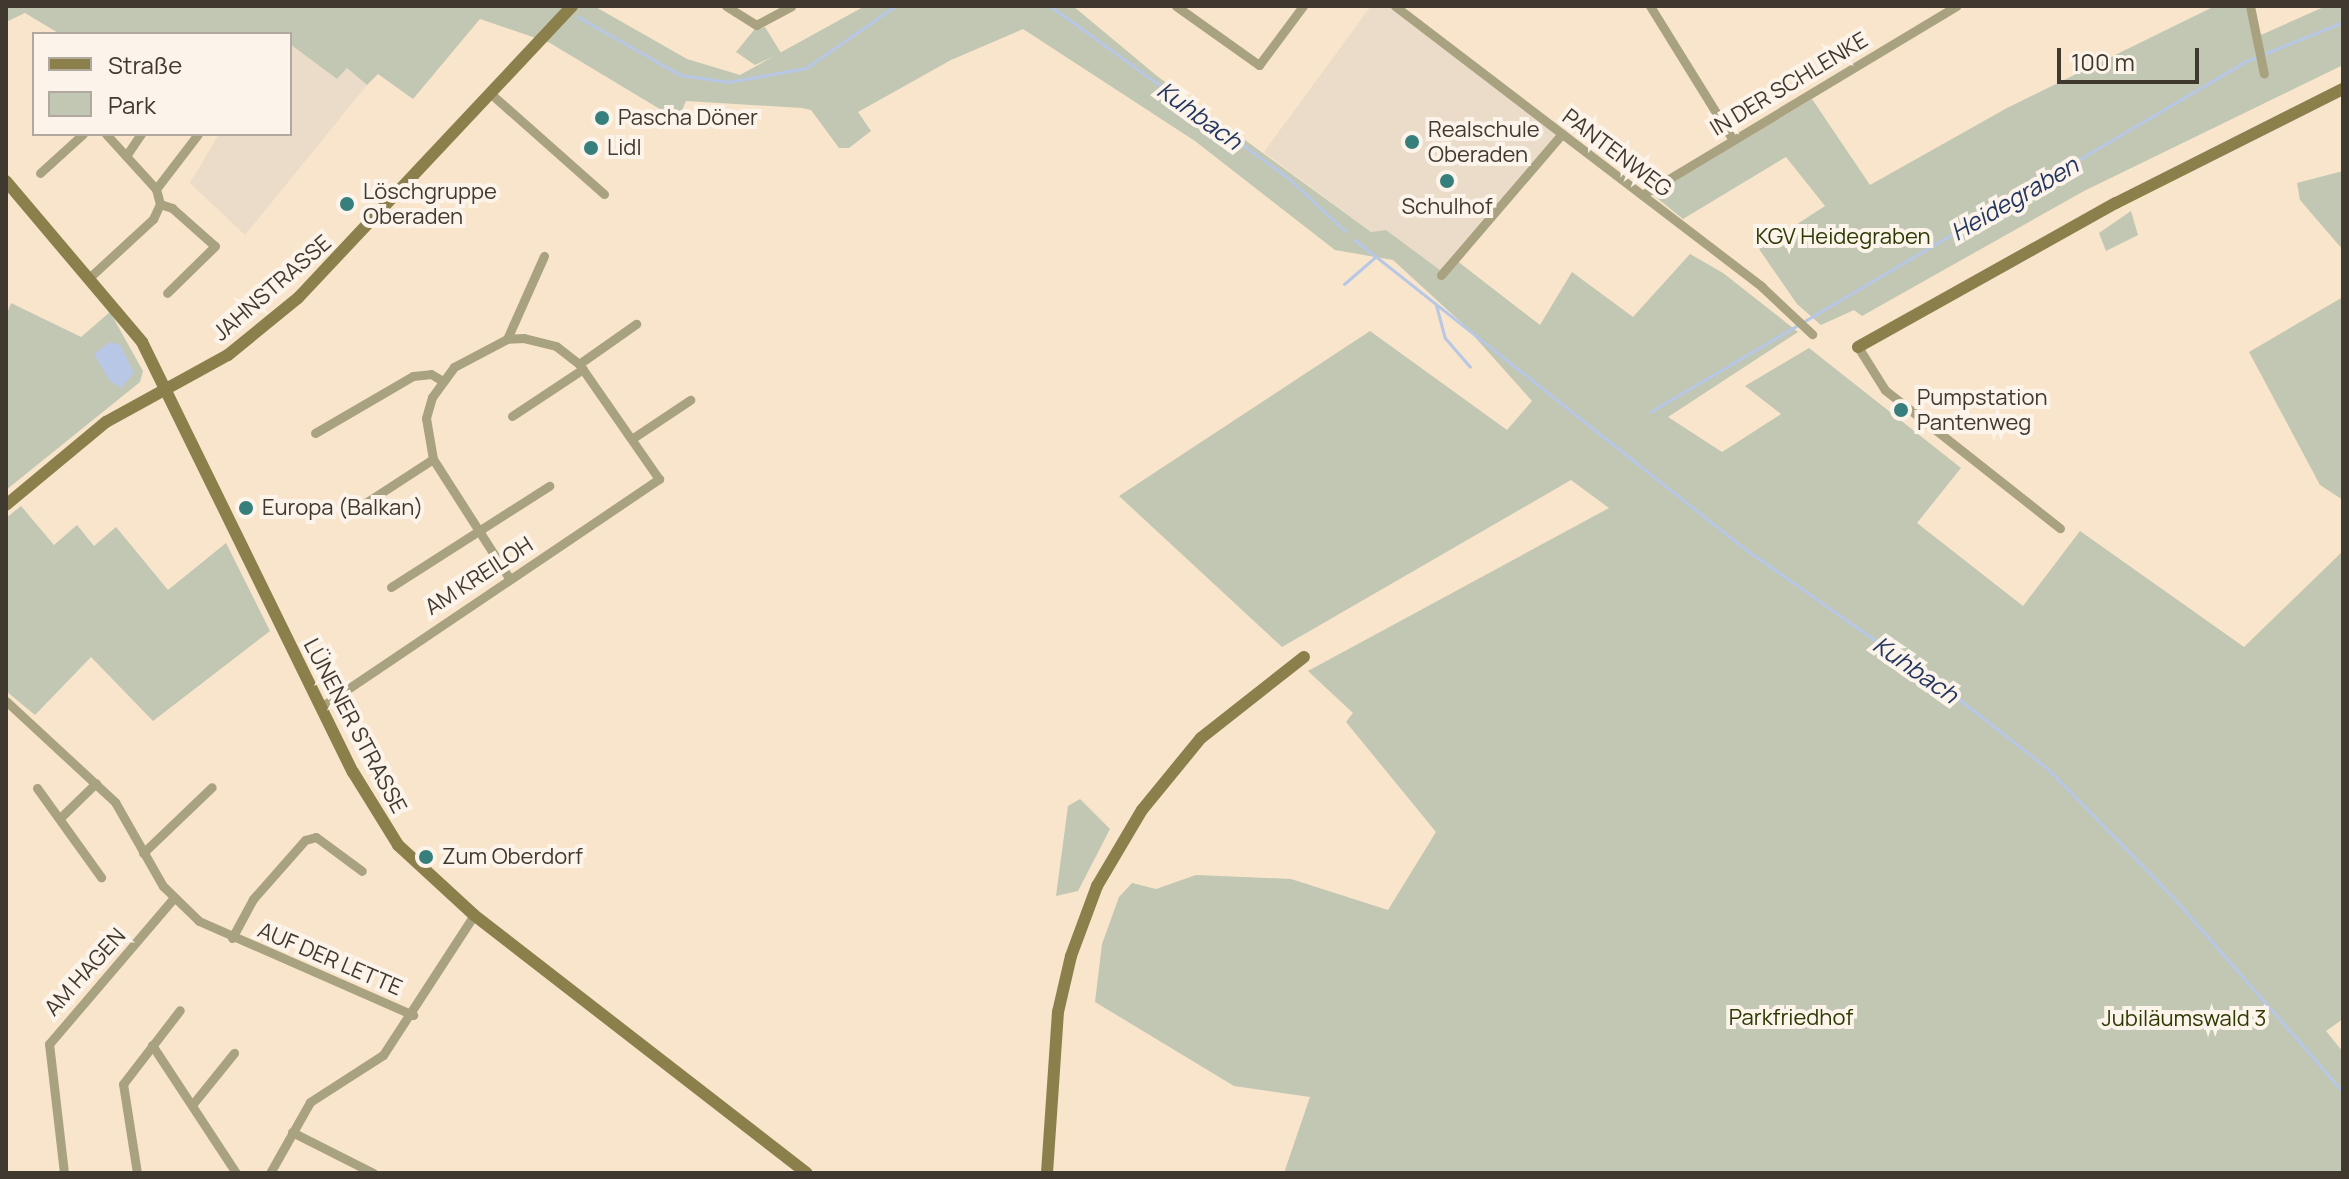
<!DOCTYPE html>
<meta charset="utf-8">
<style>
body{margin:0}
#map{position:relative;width:2349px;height:1179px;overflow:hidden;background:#f8e5cb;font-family:Manrope,sans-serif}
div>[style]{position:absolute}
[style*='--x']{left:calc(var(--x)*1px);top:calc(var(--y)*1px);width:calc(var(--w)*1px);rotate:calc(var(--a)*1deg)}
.education>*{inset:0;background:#ebdbc9}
.green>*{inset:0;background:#c1c7b3}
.water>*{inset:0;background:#b7c7e5}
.stream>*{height:3px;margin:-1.5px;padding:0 1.5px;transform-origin:1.5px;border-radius:1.5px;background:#b7c7e5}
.street>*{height:9px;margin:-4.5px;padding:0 4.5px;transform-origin:4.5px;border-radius:4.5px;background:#a9a280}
.secondary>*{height:12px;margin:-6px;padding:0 6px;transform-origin:6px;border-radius:6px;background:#8b804c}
.dots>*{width:22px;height:22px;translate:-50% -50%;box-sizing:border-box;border:4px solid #fcf4ea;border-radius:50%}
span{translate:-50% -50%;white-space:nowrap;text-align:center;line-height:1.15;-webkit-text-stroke:8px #fcf4ea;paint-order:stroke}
.street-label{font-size:22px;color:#40392f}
.poi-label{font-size:22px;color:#40392f}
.left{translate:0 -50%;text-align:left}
.park-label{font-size:22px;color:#2d3903}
.water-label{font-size:24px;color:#23365f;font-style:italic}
.frame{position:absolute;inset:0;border:8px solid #40392f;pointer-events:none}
.legend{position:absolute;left:32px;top:32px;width:260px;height:104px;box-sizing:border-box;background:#fcf4ea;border:2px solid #b1a99f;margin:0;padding:10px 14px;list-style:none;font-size:24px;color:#40392f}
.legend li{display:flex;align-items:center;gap:16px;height:40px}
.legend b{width:40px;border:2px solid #b1a99f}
.scale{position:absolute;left:2057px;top:48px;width:142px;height:36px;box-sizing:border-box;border:4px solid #40392f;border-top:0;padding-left:10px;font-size:24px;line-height:28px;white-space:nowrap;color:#40392f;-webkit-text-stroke:6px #fcf4ea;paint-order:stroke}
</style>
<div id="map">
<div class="education">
<div style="clip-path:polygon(1371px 6px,1396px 6px,1562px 132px,1440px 270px,1386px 230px,1371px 232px,1264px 152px)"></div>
<div style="clip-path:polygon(290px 44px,337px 79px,347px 68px,367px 85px,245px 235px,190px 183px,219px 134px,290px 134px)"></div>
</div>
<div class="green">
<div style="clip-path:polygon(6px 6px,594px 6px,687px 59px,740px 75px,865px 6px,1073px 6px,1157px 76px,1371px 232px,1386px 230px,1440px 270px,1452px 257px,1540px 325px,1572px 272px,1633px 317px,1690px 254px,1723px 273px,1798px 332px,1668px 417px,1722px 452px,1781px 414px,1745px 386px,1809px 348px,1961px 468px,1917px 523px,2023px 606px,2080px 531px,2244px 647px,2343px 551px,2343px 1019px,2326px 1031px,2343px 1052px,2343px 1173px,1284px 1173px,1310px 1097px,1234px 1086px,1095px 1002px,1102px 944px,1119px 897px,1132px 883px,1156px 889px,1196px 875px,1291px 879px,1388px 910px,1436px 832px,1346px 722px,1353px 713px,1308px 671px,1609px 508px,1571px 480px,1282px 647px,1119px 496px,1370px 331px,1507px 430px,1532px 401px,1465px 326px,1393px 260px,1335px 250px,1195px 141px,1023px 29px,951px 60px,858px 112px,871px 131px,849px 148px,839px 148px,811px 110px,802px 108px,686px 101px,678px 120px,550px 43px,480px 19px,413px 99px,378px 74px,367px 85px,347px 68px,337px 79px,290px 44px,290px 34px,60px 34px,25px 13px,6px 22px)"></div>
<div style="clip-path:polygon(2215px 6px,2246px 6px,2254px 38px,2326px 6px,2343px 6px,2343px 65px,2084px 191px,1862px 316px,1854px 310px,1821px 325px,1797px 304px,1759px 249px,1825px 206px,1786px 157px,1683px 219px,1652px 194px,1812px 99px,1870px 185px,2007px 108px)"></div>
<div style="clip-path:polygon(765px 27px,781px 53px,755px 65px,736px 52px,754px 30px)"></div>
<div style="clip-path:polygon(2343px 171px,2343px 250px,2300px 200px,2297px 183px)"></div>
<div style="clip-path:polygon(2131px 211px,2138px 235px,2106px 251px,2099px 233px)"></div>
<div style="clip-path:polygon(2343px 297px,2343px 500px,2320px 485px,2249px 352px)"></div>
<div style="clip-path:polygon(11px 303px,81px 337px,110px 312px,143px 371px,140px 382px,6px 490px,6px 316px)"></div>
<div style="clip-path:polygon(21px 506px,54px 545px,77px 525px,94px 546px,116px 527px,168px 590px,226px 543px,270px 631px,153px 721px,91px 657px,35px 715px,6px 691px,6px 518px)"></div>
<div style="clip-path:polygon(1080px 799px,1110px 829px,1078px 891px,1056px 896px,1068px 806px)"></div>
</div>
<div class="water">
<div style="clip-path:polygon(110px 342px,120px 345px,134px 373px,121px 388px,109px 380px,94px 354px)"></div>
</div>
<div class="stream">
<div style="--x:1050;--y:6;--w:291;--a:35.8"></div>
<div style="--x:1286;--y:176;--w:81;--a:43"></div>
<div style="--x:578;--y:17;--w:117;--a:29.6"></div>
<div style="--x:680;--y:75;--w:49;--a:8.3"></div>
<div style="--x:728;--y:82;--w:79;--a:-10.2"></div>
<div style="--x:806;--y:68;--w:108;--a:-34.9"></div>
<div style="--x:1355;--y:240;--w:489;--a:38.4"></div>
<div style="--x:1738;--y:544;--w:271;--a:35.1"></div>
<div style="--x:1960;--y:700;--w:112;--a:38.1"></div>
<div style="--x:2048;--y:769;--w:177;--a:45.7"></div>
<div style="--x:2172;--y:896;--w:260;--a:48.9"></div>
<div style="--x:1344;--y:284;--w:40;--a:-41"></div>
<div style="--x:1436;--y:305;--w:34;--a:75"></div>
<div style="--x:1445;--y:338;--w:38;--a:49"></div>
<div style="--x:1650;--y:412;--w:692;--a:-30.49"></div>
<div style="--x:2246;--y:61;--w:105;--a:-21.9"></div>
</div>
<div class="street">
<div style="--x:726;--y:6;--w:36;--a:32"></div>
<div style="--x:756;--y:25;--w:40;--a:-28"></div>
<div style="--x:1176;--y:6;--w:102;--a:35.4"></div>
<div style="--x:1259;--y:65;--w:74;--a:-53.3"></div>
<div style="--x:1395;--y:6;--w:462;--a:37.4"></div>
<div style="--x:1762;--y:287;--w:69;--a:43.2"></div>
<div style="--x:1650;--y:6;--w:158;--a:58.2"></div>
<div style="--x:2250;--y:6;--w:69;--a:78.4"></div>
<div style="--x:491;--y:94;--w:151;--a:41.5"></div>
<div style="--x:126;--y:156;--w:27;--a:-56"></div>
<div style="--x:40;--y:173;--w:58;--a:-42.2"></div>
<div style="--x:156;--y:189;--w:69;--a:-52.6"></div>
<div style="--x:1642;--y:195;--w:367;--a:-31"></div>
<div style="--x:160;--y:204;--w:13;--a:18"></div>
<div style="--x:172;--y:208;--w:57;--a:41.5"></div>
<div style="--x:215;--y:246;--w:67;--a:135.6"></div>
<div style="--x:1441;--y:275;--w:186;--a:-49.4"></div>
<div style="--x:90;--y:277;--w:86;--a:-42.6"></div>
<div style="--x:153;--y:219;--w:17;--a:-65"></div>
<div style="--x:160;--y:204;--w:16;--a:-105"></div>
<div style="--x:156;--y:189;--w:74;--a:-132.3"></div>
<div style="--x:507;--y:339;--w:91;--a:-66"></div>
<div style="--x:1858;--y:347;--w:51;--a:57.9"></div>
<div style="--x:1885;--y:390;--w:223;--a:38.3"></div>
<div style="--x:579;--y:364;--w:70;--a:-35.1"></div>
<div style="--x:512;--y:416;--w:85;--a:-33.5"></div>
<div style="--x:315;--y:433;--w:113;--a:-30.2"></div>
<div style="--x:413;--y:376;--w:18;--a:-6"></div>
<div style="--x:431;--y:374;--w:12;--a:31"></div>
<div style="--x:633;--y:438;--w:69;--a:-33.7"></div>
<div style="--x:350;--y:513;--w:99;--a:-33"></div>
<div style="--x:391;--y:587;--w:188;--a:-32.6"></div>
<div style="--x:6;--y:701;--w:149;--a:42.8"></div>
<div style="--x:115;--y:802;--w:97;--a:60.3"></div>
<div style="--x:163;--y:886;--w:50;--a:44.2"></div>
<div style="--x:199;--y:921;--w:234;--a:23.7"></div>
<div style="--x:321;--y:707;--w:408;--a:-34"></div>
<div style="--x:659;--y:479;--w:140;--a:-124.8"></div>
<div style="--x:579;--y:364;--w:29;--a:-142"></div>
<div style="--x:556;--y:346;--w:33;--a:-166"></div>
<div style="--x:524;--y:338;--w:17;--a:177"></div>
<div style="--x:507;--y:339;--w:60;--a:152.2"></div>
<div style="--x:454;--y:367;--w:37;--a:126"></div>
<div style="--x:432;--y:397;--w:22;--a:106"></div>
<div style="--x:426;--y:418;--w:42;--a:80.3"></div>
<div style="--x:433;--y:459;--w:141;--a:57.4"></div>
<div style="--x:37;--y:788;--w:110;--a:54.3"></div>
<div style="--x:60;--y:818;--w:50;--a:-44.2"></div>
<div style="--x:143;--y:853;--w:95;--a:-43.7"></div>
<div style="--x:232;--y:938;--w:44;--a:-61.7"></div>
<div style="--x:253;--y:899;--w:79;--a:-48.6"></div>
<div style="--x:305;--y:840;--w:11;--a:-15"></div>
<div style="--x:316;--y:837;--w:57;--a:36.5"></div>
<div style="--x:152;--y:1045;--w:153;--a:56.7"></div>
<div style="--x:192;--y:1105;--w:67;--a:-51.1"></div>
<div style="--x:292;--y:1132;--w:91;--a:26.8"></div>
<div style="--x:64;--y:1173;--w:130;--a:-96.6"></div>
<div style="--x:49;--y:1044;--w:191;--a:-49.5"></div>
<div style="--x:137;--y:1173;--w:90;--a:-98.9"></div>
<div style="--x:123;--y:1084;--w:93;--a:-52.4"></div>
<div style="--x:270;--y:1173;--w:81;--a:-60.6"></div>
<div style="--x:310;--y:1102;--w:87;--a:-32.8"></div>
<div style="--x:383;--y:1055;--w:167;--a:-57"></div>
</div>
<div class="secondary">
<div style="--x:6;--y:181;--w:211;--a:49.8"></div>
<div style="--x:142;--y:342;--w:479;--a:63.9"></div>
<div style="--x:353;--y:772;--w:86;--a:58.3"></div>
<div style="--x:398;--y:845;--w:103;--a:42.6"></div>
<div style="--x:474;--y:915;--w:421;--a:37.8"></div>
<div style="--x:1858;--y:347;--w:295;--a:-29.2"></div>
<div style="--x:2116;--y:203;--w:254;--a:-26.7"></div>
<div style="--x:6;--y:505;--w:130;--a:-39.7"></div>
<div style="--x:106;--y:422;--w:139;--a:-28.8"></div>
<div style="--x:228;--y:355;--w:90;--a:-39.2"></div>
<div style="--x:298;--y:298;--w:400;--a:-46.8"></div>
<div style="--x:1047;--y:1173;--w:161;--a:-86.1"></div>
<div style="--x:1058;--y:1012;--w:57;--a:-76.9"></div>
<div style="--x:1071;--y:956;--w:75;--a:-69.6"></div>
<div style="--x:1097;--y:886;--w:88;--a:-59.4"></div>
<div style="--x:1142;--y:810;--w:93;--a:-50.7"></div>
<div style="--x:1201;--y:738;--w:131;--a:-38.2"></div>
</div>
<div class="dots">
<div style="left:602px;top:118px;background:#367f7d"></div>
<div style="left:1412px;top:142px;background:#367f7d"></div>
<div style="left:591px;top:148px;background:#367f7d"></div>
<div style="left:1447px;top:181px;background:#367f7d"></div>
<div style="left:347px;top:204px;background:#367f7d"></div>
<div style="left:1901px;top:410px;background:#367f7d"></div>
<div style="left:246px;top:508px;background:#367f7d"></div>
<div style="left:426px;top:857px;background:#367f7d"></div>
</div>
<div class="street-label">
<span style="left:1789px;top:84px;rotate:-31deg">IN DER SCHLENKE</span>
<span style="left:1617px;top:153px;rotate:37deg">PANTENWEG</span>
<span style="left:272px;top:288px;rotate:-41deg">JAHNSTRASSE</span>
<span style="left:479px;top:576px;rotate:-33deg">AM KREILOH</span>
<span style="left:355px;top:726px;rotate:62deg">LÜNENER STRASSE</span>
<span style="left:330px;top:959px;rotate:23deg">AUF DER LETTE</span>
<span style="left:85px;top:972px;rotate:-48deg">AM HAGEN</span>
</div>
<div class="poi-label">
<span class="left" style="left:618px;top:118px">Pascha Döner</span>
<span class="left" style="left:1428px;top:142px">Realschule<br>Oberaden</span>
<span class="left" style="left:607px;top:148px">Lidl</span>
<span class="left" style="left:363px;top:204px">Löschgruppe<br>Oberaden</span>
<span style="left:1447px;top:207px">Schulhof</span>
<span class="left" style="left:1917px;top:410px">Pumpstation<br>Pantenweg</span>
<span class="left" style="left:262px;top:508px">Europa (Balkan)</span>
<span class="left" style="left:442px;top:857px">Zum Oberdorf</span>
</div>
<div class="park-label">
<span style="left:1843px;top:237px">KGV Heidegraben</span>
<span style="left:1791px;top:1018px">Parkfriedhof</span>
<span style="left:2184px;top:1019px">Jubiläumswald 3</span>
</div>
<div class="water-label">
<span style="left:1200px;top:115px;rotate:36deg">Kuhbach</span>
<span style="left:2014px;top:198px;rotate:-30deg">Heidegraben</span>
<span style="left:1916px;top:669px;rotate:35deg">Kuhbach</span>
</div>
<div class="frame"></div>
<ul class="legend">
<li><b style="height:10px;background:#8b804c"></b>Straße</li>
<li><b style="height:22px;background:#c1c7b3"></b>Park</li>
</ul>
<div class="scale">100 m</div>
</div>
